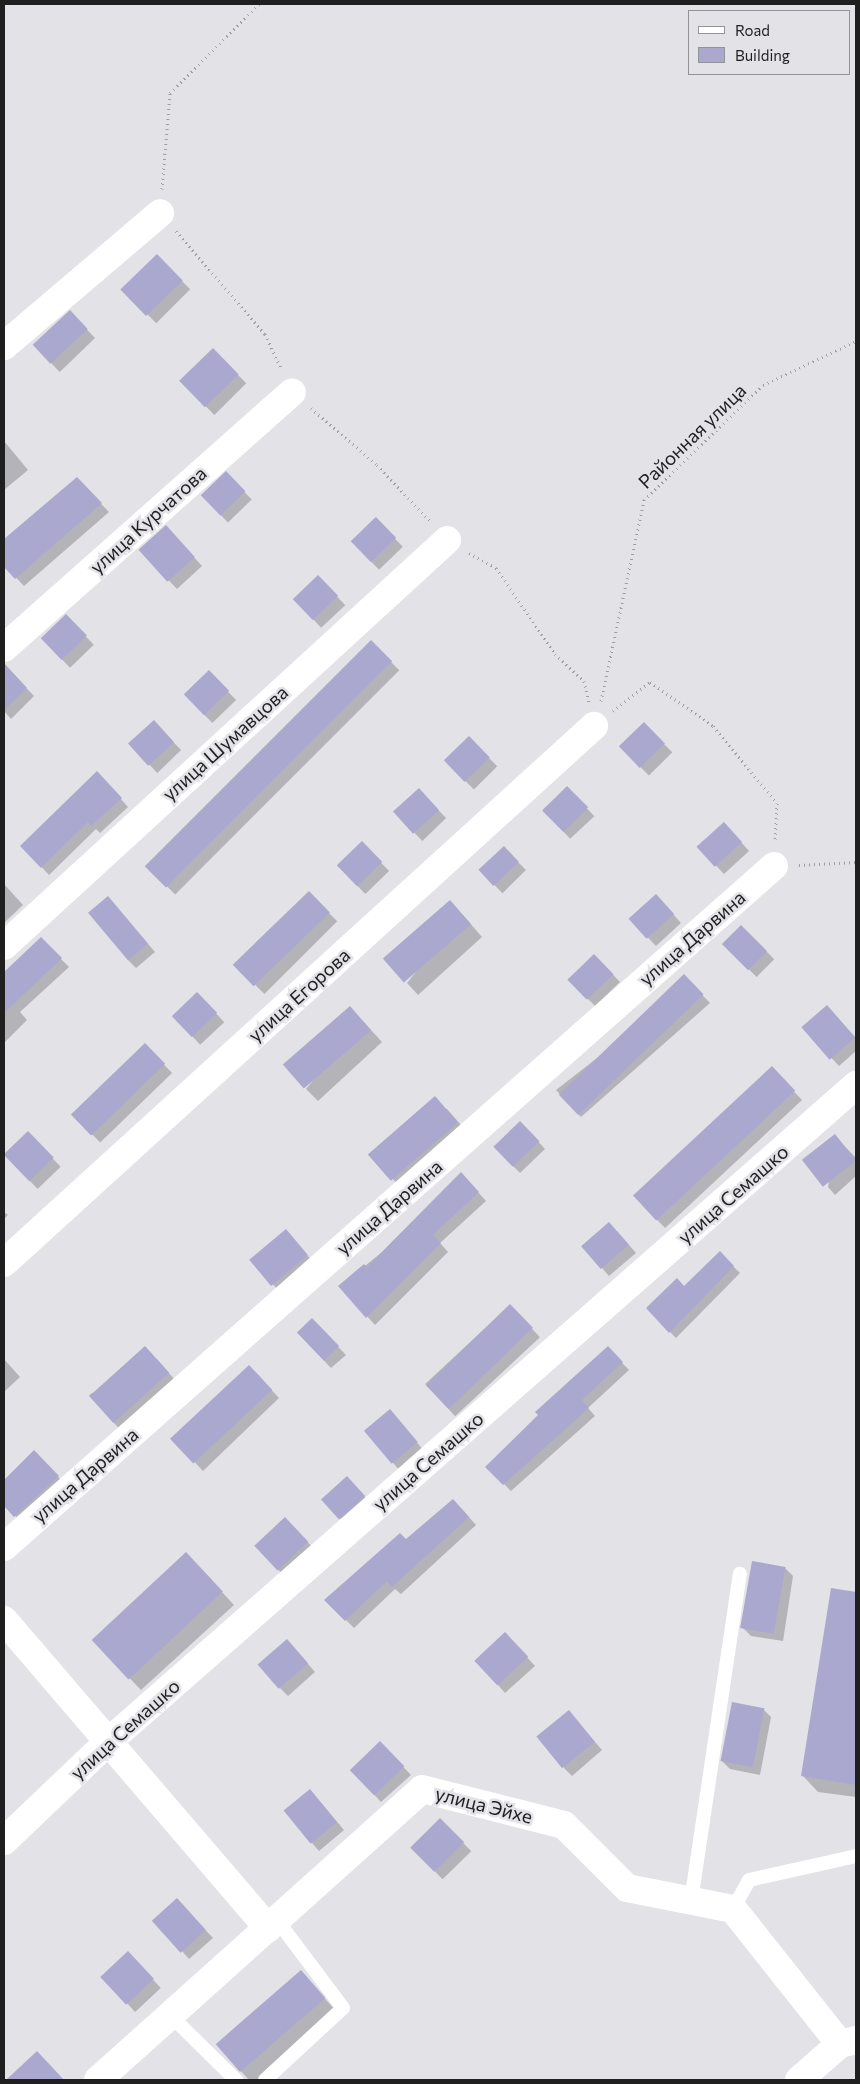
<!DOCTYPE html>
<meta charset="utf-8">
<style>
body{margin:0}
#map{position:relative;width:860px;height:2084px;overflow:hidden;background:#e2e2e7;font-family:Commissioner,sans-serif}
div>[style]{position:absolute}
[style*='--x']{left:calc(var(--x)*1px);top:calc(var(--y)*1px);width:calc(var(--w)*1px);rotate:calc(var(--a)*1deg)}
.shadow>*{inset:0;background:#0003;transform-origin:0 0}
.building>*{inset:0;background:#aaa8ce;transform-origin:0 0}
.path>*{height:3px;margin-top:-1.5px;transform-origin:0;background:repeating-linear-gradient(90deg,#9f9fa2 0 1px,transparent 0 5px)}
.lane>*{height:14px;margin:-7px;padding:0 7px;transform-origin:7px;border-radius:7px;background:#fff}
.street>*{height:28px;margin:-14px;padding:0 14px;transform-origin:14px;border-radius:14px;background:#fff}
span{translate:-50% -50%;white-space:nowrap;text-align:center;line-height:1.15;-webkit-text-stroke:5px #e2e2e7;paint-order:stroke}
.street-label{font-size:19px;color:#1f1f20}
.frame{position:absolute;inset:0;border:5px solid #1f1f20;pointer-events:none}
.legend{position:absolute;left:688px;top:10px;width:162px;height:65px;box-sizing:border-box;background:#e2e2e7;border:1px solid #949497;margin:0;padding:6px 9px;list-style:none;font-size:15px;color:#1f1f20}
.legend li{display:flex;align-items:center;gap:10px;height:25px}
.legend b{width:25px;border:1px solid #949497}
</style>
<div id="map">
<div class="shadow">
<div style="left:157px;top:256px;width:47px;height:48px;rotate:45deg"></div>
<div style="left:70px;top:312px;width:36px;height:49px;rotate:46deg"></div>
<div style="left:213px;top:350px;width:47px;height:45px;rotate:45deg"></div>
<div style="clip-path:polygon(4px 441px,28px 470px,4px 490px)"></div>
<div style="left:226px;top:473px;width:37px;height:33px;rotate:46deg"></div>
<div style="clip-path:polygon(77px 479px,109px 512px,24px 586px,4px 565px,4px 541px)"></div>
<div style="left:375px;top:518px;width:40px;height:33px;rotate:46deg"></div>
<div style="clip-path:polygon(174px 535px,202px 566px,177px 589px,140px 550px)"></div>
<div style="left:318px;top:576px;width:40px;height:33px;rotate:47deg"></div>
<div style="left:66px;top:616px;width:40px;height:33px;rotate:46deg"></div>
<div style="left:371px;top:642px;width:40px;height:317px;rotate:45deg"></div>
<div style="clip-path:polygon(7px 668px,34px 696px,11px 719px,4px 711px)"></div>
<div style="left:209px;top:672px;width:39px;height:33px;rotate:46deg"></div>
<div style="left:154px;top:722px;width:39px;height:33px;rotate:46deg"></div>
<div style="left:644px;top:724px;width:40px;height:33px;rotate:45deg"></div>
<div style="left:469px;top:738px;width:40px;height:33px;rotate:45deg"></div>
<div style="clip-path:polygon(105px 781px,128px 807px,100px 833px,96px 829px,49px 875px,22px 846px)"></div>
<div style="left:567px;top:787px;width:40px;height:33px;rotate:47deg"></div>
<div style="left:419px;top:790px;width:39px;height:33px;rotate:46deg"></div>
<div style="clip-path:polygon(732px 832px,749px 851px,724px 874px,698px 847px)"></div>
<div style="left:362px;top:843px;width:39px;height:33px;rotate:46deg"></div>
<div style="left:504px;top:848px;width:31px;height:33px;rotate:45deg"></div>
<div style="clip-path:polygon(4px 884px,23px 905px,4px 923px)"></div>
<div style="left:309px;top:893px;width:40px;height:103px;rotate:45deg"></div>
<div style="clip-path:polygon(108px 897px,155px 952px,136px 968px,128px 960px)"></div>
<div style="clip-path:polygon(664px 904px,681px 923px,656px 946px,630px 919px)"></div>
<div style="clip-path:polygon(462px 914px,482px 937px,418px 995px,407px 983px)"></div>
<div style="left:741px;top:926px;width:47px;height:25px;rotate:45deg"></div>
<div style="clip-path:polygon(41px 939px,69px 967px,20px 1012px,27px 1020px,4px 1043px,4px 988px,25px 968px)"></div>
<div style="clip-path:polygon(602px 963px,620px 982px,595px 1006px,587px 998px)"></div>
<div style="clip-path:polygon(692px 984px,710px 1003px,581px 1117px,556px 1090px)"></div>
<div style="left:197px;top:993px;width:40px;height:33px;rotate:47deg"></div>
<div style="clip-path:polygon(835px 1015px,856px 1038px,856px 1051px,839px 1066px,803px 1028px)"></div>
<div style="clip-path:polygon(362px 1020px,382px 1042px,318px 1101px,306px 1089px)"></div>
<div style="left:145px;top:1045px;width:39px;height:100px;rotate:46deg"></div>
<div style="clip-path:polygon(779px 1076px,802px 1100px,665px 1228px,634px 1196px)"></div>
<div style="clip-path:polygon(447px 1109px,469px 1134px,404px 1191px,370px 1155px)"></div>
<div style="clip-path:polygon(528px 1130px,545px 1149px,520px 1173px,512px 1165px)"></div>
<div style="left:28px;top:1133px;width:47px;height:32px;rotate:46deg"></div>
<div style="clip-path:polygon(835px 1136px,856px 1158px,856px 1176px,835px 1195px,828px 1187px)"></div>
<div style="clip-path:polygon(469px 1182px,486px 1201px,440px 1243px,448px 1252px,375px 1325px,340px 1286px)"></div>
<div style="clip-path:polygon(4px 1212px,8px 1215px,4px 1219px)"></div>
<div style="clip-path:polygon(617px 1231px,636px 1253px,609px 1276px,602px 1268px)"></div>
<div style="clip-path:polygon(293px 1239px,315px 1264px,281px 1293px,251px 1261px)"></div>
<div style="clip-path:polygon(720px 1253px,740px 1273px,676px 1338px,670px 1332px,685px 1288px)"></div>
<div style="left:510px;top:1305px;width:44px;height:116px;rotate:47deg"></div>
<div style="clip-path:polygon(320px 1328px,346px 1355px,331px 1368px,298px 1333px)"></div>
<div style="clip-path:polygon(608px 1348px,629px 1370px,588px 1408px,595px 1416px,511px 1491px,487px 1467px)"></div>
<div style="clip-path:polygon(4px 1359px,20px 1377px,4px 1392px)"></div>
<div style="clip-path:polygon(157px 1359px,180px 1386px,124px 1434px,89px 1395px)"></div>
<div style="clip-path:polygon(257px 1374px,279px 1398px,203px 1471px,173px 1439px)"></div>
<div style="clip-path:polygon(398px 1419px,424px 1451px,400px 1471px,366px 1431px)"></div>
<div style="clip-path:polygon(34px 1452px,66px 1485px,23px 1524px,4px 1504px,4px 1481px)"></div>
<div style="clip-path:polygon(355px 1486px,371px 1504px,348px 1526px,340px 1518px)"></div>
<div style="clip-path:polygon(461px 1508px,476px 1525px,401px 1594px,395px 1589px,354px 1628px,326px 1600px,407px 1541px)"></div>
<div style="clip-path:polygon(293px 1526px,315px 1550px,286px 1578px,256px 1546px)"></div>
<div style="clip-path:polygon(198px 1566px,234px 1605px,141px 1690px,93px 1640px)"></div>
<div style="clip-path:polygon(785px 1568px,793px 1576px,783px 1641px,751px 1636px,743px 1628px)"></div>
<div style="clip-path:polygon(832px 1589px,856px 1593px,856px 1797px,818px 1792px,803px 1776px)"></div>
<div style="clip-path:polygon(513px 1642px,535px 1666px,505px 1693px,498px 1685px)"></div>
<div style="clip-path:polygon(295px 1649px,315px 1672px,288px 1696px,280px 1688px)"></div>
<div style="clip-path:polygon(763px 1709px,771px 1717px,760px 1775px,730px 1769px,722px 1761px)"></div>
<div style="clip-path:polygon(569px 1712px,602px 1750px,572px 1776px,564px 1768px)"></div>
<div style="clip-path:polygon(388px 1751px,411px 1775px,381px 1802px,351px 1770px)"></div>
<div style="clip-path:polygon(318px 1799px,344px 1830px,319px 1851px,312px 1843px)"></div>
<div style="left:440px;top:1819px;width:45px;height:40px;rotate:46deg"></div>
<div style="clip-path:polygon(185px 1908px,213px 1938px,189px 1959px,182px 1951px)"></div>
<div style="left:128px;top:1953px;width:48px;height:35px;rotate:47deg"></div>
<div style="left:301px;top:1972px;width:52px;height:111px;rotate:48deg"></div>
<div style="clip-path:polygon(37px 2052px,63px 2080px,8px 2080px)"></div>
</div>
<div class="building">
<div style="left:157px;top:254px;width:37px;height:51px;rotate:46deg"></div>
<div style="left:70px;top:310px;width:26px;height:51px;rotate:47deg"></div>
<div style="left:213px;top:348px;width:37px;height:47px;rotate:46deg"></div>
<div style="left:226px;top:471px;width:28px;height:35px;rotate:46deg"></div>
<div style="clip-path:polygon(77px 477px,102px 503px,15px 579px,4px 567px,4px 539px)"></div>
<div style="left:376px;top:517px;width:29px;height:35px;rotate:46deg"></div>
<div style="left:166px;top:525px;width:43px;height:37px;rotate:48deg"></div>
<div style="left:318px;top:575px;width:29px;height:35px;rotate:46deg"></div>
<div style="left:66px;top:614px;width:30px;height:35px;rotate:46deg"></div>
<div style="left:371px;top:640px;width:30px;height:320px;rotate:45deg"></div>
<div style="clip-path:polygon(4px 663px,27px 688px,4px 710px)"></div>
<div style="left:209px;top:670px;width:29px;height:35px;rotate:46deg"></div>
<div style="left:154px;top:720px;width:30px;height:35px;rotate:48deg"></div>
<div style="left:644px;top:722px;width:30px;height:35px;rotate:46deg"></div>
<div style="left:469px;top:736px;width:30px;height:35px;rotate:46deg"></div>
<div style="clip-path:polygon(97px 771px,122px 798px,91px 826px,88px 822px,41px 868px,20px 846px)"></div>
<div style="left:567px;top:786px;width:30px;height:35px;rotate:45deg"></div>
<div style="left:419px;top:788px;width:30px;height:35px;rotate:48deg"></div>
<div style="left:724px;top:822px;width:27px;height:37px;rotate:48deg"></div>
<div style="left:362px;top:841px;width:29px;height:35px;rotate:46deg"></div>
<div style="left:504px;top:846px;width:22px;height:35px;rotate:47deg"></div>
<div style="left:309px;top:891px;width:30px;height:106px;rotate:46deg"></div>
<div style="left:656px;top:894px;width:27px;height:37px;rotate:48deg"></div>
<div style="left:108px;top:896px;width:62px;height:26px;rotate:50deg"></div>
<div style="left:450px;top:900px;width:32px;height:89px;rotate:49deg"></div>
<div style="left:741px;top:925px;width:37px;height:27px;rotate:45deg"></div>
<div style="clip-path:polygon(41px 937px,62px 958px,4px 1013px,4px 972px)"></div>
<div style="left:594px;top:954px;width:28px;height:37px;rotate:46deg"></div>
<div style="left:684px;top:974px;width:28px;height:174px;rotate:46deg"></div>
<div style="left:197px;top:992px;width:29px;height:35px;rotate:46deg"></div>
<div style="left:827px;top:1005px;width:43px;height:34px;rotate:49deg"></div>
<div style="left:350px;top:1006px;width:32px;height:89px;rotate:49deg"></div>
<div style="left:145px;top:1043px;width:29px;height:103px;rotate:46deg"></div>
<div style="left:772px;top:1066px;width:34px;height:190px;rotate:47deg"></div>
<div style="left:435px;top:1096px;width:35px;height:89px;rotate:49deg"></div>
<div style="left:520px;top:1121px;width:28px;height:37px;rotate:46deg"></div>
<div style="left:28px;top:1131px;width:37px;height:34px;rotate:46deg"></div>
<div style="left:835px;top:1134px;width:34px;height:42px;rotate:52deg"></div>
<div style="clip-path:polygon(461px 1172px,479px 1192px,433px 1235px,441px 1243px,366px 1318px,338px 1286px,364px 1264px,367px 1267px)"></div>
<div style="left:609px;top:1222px;width:30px;height:37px;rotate:49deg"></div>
<div style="left:286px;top:1229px;width:34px;height:48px;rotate:50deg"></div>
<div style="clip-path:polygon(720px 1251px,734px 1266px,669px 1333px,646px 1308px,677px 1278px,684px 1286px)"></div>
<div style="left:510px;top:1304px;width:33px;height:117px;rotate:46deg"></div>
<div style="left:312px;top:1318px;width:39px;height:21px;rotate:46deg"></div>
<div style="left:145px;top:1346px;width:36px;height:75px;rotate:48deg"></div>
<div style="clip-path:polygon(608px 1346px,623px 1362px,582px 1400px,589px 1408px,503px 1485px,485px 1467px,538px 1415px,535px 1412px)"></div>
<div style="left:249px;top:1365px;width:34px;height:108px;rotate:47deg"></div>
<div style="left:390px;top:1409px;width:43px;height:34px;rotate:50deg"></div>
<div style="clip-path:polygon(34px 1450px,59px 1476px,14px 1517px,4px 1506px,4px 1480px)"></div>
<div style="left:347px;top:1476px;width:27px;height:35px;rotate:48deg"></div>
<div style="clip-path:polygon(453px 1499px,469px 1517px,392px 1587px,387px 1581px,345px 1621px,324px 1600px,400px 1533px,406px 1539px)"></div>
<div style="left:285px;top:1517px;width:34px;height:42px;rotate:47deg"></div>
<div style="left:186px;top:1552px;width:54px;height:129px;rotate:47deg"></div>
<div style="left:752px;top:1561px;width:34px;height:68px;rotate:10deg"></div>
<div style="clip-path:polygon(831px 1588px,856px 1592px,856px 1785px,801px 1776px)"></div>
<div style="left:505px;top:1632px;width:34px;height:42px;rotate:47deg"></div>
<div style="left:287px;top:1639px;width:32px;height:39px;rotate:49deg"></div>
<div style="left:732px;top:1702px;width:33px;height:60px;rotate:11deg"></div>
<div style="left:569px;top:1710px;width:41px;height:42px;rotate:51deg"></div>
<div style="left:380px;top:1741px;width:35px;height:42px;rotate:46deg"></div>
<div style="left:310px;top:1789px;width:43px;height:34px;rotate:51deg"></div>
<div style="left:440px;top:1818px;width:34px;height:42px;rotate:45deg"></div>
<div style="left:177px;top:1898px;width:43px;height:34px;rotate:48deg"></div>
<div style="left:128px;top:1951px;width:38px;height:38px;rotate:47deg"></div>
<div style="left:301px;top:1970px;width:37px;height:113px;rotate:49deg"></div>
<div style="clip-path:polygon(37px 2051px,64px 2080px,6px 2080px)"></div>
</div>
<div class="path">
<div style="--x:162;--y:189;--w:96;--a:-85.2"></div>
<div style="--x:170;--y:93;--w:126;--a:-45"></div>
<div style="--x:176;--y:231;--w:136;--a:49.2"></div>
<div style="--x:265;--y:334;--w:38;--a:65"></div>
<div style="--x:311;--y:408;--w:87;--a:40.8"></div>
<div style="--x:377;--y:465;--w:77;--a:46.6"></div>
<div style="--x:469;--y:553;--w:31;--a:29"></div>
<div style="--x:496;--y:568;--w:104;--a:55.5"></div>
<div style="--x:555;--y:654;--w:40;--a:43"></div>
<div style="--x:584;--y:681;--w:22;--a:77"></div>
<div style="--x:601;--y:701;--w:206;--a:-77.9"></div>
<div style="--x:644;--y:500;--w:165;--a:-44"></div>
<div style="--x:763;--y:385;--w:103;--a:-25.3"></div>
<div style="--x:613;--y:711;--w:47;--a:-38.1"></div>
<div style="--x:650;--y:682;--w:77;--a:34.9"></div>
<div style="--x:713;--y:726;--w:100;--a:50.3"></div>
<div style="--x:777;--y:803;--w:37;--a:93"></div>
<div style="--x:799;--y:865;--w:57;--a:-3"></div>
</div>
<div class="lane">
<div style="--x:691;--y:1901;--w:331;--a:-81.5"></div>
<div style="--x:733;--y:1909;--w:33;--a:-61"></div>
<div style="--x:749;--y:1880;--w:110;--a:-12.6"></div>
<div style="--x:170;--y:2015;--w:93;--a:44.6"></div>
<div style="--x:265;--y:2080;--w:106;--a:-42.7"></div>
<div style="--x:343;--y:2008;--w:110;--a:-126.9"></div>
</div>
<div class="street">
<div style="--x:4;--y:346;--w:205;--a:-40.4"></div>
<div style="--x:4;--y:648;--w:385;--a:-41.6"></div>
<div style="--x:4;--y:946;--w:601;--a:-42.5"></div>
<div style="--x:4;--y:1263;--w:798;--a:-42.31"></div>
<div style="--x:4;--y:1547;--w:1028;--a:-41.49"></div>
<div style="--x:4;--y:1620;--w:406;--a:49.4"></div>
<div style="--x:4;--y:1841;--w:144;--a:-43.6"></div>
<div style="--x:108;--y:1742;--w:996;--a:-41.29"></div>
<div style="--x:98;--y:2080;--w:435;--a:-41.9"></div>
<div style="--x:422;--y:1789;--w:146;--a:14.2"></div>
<div style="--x:564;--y:1825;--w:89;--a:45"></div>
<div style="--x:627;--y:1888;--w:108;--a:11.2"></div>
<div style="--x:733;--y:1909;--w:172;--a:51.6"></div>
<div style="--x:840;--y:2044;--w:16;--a:-14"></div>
<div style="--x:799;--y:2080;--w:55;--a:-41.3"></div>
</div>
<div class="street-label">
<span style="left:692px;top:436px;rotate:-44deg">Районная улица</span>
<span style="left:148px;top:520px;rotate:-42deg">улица Курчатова</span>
<span style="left:225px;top:743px;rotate:-42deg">улица Шумавцова</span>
<span style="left:692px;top:938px;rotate:-41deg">улица Дарвина</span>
<span style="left:299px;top:995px;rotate:-42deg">улица Егорова</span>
<span style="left:733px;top:1194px;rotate:-41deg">улица Семашко</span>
<span style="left:389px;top:1207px;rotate:-41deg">улица Дарвина</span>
<span style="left:428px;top:1461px;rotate:-41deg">улица Семашко</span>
<span style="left:85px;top:1475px;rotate:-41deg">улица Дарвина</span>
<span style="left:125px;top:1729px;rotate:-42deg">улица Семашко</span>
<span style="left:484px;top:1805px;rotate:14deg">улица Эйхе</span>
</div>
<div class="frame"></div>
<ul class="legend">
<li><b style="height:6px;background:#fff"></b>Road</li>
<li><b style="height:14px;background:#aaa8ce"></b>Building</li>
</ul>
</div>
